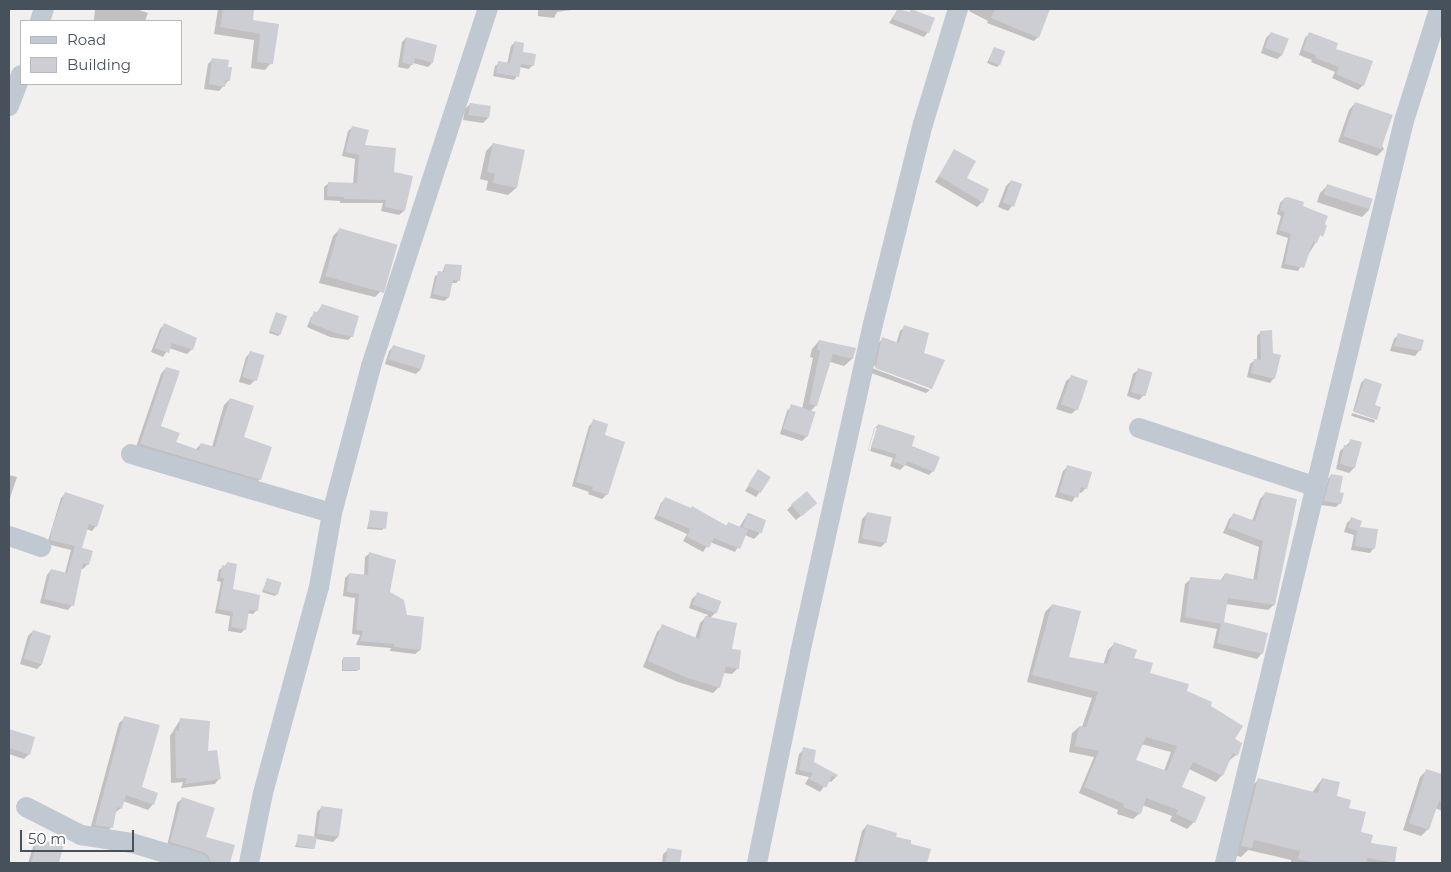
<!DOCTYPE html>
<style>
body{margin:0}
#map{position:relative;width:1451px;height:872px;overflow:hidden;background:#f2efef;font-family:Montserrat,sans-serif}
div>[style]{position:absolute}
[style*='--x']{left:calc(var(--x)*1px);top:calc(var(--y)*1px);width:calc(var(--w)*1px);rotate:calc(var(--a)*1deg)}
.shadow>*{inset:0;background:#0003;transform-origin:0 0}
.building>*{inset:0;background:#ccced4;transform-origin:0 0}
.minor>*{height:20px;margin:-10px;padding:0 10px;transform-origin:10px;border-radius:10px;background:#c0c8d1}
span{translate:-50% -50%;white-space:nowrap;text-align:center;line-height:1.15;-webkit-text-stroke:4px #fff;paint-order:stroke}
.frame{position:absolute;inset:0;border:10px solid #47515c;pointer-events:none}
.legend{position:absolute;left:20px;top:20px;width:162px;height:65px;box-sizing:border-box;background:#fff;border:1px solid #b5b9be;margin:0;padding:6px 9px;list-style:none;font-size:15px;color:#47515c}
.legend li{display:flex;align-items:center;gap:10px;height:25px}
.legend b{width:25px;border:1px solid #b5b9be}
.scale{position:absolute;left:20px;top:830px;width:114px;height:22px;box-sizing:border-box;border:2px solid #47515c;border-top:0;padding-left:6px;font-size:15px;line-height:18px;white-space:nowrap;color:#47515c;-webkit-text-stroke:4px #fff;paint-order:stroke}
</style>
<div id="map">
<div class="shadow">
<div style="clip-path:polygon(95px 9px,136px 9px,148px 13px,145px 21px,100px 21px,94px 20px)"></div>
<div style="clip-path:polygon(218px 9px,253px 9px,251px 21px,277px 25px,271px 63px,265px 70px,251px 68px,254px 40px,214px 34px)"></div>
<div style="clip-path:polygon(538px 9px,578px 9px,557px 12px,554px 18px,538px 16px)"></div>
<div style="clip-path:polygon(898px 9px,909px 13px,911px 10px,928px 32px,924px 37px,889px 23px)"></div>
<div style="clip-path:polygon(971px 9px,1049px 9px,1038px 37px,1034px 41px,987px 23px,988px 21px,969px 11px)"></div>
<div style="clip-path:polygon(1271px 33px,1282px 55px,1277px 59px,1261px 53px,1266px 38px)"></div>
<div style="clip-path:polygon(1310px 33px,1334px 50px,1363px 85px,1358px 90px,1332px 78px,1335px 72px,1311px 62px,1312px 60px,1299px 55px,1305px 38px)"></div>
<div style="clip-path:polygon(406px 38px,432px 63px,428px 67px,413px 63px,408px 69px,398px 67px,402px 42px)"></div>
<div style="clip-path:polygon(515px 42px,521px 53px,533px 65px,529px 69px,519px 67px,517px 76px,514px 80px,493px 76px,495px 66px,499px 63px,507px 64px,511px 46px)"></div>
<div style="clip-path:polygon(994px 48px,999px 65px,997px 67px,987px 63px)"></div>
<div style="clip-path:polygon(213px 59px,227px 68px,229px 80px,219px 91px,204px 89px,208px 64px)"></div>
<div style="clip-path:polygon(1355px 103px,1384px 149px,1377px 156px,1338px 142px,1349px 110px)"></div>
<div style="clip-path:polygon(470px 104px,488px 118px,483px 123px,463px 120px,465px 109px)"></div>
<div style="clip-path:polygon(353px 127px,363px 146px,393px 173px,404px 211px,399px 215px,381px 211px,383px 203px,340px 203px,340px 201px,324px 200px,324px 187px,329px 183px,353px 184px,355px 159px,342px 156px,348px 131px)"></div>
<div style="clip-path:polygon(493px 144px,524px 151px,516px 188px,508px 195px,486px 190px,488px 181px,480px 179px,486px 151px)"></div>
<div style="clip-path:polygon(954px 151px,965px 179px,982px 202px,977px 207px,935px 182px)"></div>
<div style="clip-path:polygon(1011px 181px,1012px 206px,1008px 211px,998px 207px,1006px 186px)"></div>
<div style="clip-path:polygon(1327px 186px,1371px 200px,1369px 210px,1362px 217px,1317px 202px,1320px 193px)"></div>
<div style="clip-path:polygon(1284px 199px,1326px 226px,1298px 271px,1281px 268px,1288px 238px,1276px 234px,1281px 216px,1277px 214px,1280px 203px)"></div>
<div style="clip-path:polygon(340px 229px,382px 290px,375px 297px,319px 283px,333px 236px)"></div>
<div style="clip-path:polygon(445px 265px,459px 280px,456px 283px,451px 283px,448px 298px,444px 301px,430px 298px,435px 276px,442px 273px)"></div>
<div style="clip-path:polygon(322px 305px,352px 336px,348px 340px,330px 337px,307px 327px,311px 317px,316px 314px)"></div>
<div style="clip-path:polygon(276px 314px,280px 334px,278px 336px,269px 333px)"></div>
<div style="clip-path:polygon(164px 325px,192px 349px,187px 354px,169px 348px,163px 357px,151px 352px,160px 329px)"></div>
<div style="clip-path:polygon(905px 326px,923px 354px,931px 389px,930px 389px,930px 387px,873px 365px,878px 343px,883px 339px,896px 344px,900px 331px)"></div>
<div style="clip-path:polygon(1261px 332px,1272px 354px,1274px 378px,1270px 383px,1247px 377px,1250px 364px,1255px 360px,1257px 361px,1257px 336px)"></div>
<div style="clip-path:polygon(1399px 334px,1422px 341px,1419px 351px,1415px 356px,1390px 351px,1394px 339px)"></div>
<div style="clip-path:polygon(819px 341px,854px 349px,852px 359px,844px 366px,830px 362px,816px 405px,810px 412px,814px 413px,807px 436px,802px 441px,780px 434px,787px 411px,792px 406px,802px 409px,813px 358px,810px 357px,812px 349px)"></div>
<div style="clip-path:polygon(394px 346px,421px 369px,416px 374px,385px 364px,389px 351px)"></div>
<div style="clip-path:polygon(251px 352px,255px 380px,250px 385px,239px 382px,246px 357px)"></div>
<div style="clip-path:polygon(166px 368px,160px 427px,175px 443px,195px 450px,201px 444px,212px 447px,224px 405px,230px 399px,242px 438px,260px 479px,254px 485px,135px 450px,161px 374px)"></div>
<div style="clip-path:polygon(872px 368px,930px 390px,926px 393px,871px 373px)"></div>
<div style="clip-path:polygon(1138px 370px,1144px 395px,1139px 400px,1127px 396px,1133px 374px)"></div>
<div style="clip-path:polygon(1071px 377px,1086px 382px,1076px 410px,1071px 414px,1056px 409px,1066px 381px)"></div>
<div style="clip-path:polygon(1365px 379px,1376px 418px,1353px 411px,1361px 383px)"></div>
<div style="left:1352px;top:413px;width:24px;height:3px;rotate:17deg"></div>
<div style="clip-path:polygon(594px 421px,603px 436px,607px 494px,602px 499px,588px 494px,589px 492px,572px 486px,589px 426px)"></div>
<div style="clip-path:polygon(878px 425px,910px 447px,933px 471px,929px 475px,905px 465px,900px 470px,890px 466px,893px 458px,870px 451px,878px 428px,875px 428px)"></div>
<div style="clip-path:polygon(875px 428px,868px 451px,868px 450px,874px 429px)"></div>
<div style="clip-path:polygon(1351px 441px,1354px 468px,1349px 473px,1336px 469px,1340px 451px)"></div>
<div style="clip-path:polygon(1068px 466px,1086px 488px,1081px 493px,1078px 492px,1072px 502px,1055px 497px,1063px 471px)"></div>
<div style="clip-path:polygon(758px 471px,770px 478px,756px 497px,745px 491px)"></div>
<div style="clip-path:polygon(9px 475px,17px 477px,9px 501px)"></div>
<div style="clip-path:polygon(1331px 475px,1339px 493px,1340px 503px,1336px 507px,1321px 505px,1328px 479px)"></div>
<div style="clip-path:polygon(1266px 493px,1274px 605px,1268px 610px,1226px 604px,1222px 623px,1262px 653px,1257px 659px,1213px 648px,1217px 629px,1180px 622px,1185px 584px,1191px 579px,1220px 581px,1225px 574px,1253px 581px,1259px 547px,1223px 533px,1229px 519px,1234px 514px,1252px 521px,1260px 499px)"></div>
<div style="clip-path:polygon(65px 494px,96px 526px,92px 531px,86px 529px,81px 547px,88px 564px,83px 569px,81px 568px,72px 605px,68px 610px,40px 603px,47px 575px,51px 570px,65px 573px,71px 550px,47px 544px,61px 498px)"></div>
<div style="clip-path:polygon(666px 498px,726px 526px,728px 524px,739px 528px,748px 513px,765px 520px,759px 534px,754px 539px,745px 535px,735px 552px,710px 542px,703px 552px,683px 541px,687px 534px,654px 519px,661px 503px)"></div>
<div style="clip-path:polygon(792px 505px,810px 508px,796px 520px,787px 510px)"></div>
<div style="clip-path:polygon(371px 511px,384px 528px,382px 530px,367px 529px)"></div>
<div style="clip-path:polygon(867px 514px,886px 542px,881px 547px,858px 543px,862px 519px)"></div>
<div style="clip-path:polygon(1351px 519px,1374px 548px,1370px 553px,1351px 550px,1354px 535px,1344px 532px,1347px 523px)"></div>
<div style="clip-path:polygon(370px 553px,389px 593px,405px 616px,420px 650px,415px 654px,390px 651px,391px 648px,356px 645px,360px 635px,352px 634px,355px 598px,343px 596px,345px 578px,349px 574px,364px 576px,365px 557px)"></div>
<div style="clip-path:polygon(227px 564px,232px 590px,257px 610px,253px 614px,247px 613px,245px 629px,241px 633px,228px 631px,230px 616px,215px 613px,221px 582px,217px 581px,219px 570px)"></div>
<div style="clip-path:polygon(267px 579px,277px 594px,275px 596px,262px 592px)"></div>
<div style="clip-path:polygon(697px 594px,716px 612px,710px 618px,730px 650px,738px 668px,732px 674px,723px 673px,719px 687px,713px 693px,678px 682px,643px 667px,657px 632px,663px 626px,695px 639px,700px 623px,708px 615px,689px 608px,692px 599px)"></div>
<div style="clip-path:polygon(evenodd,1052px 605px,1068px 658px,1103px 665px,1108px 650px,1114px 644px,1149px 673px,1209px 706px,1233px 739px,1236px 755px,1229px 761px,1222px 775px,1216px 782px,1189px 769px,1181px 788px,1194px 822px,1187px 829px,1170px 821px,1172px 816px,1142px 805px,1140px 813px,1133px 819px,1117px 814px,1118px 810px,1079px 793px,1094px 757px,1069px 752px,1072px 733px,1079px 727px,1082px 727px,1092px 698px,1027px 682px,1045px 612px,1052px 605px,1141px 744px,1171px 752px,1164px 771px,1134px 761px,1141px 744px)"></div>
<div style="clip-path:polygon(33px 631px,50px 636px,42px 664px,37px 669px,20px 664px,28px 636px)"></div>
<div style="clip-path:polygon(344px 658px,359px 669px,357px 671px,342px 671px,342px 660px)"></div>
<div style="clip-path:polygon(125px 718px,141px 788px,153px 804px,148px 810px,123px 801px,121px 808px,115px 813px,111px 827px,106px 833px,90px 830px,119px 723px)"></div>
<div style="clip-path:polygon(180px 720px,207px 753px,219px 779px,215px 784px,181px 788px,183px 782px,171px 783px,170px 736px)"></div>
<div style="clip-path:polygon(9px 730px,34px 738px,29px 754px,24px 759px,9px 754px)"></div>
<div style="clip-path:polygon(804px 749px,813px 762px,836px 777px,831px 782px,828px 781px,820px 792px,805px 784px,809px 777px,795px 774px,799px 754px)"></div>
<div style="clip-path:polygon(1427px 770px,1442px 775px,1442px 811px,1435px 808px,1428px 829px,1421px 836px,1403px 830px,1420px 777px)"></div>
<div style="clip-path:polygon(1322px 779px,1347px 809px,1359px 833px,1394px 862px,1393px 863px,1291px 863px,1291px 860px,1248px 850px,1241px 857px,1233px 855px,1249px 789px,1258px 780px,1312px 793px)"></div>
<div style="clip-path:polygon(182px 799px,204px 838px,234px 846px,229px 863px,205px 863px,167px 846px,177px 803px)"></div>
<div style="clip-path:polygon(322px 807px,338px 837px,333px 842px,316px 839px,313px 849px,295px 847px,299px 836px,314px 837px,317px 812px)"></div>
<div style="clip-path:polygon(867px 825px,909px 845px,929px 850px,926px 863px,854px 863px,862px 831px)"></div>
<div style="clip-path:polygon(55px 836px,64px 841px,58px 863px,28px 863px,34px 844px,39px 840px,50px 843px)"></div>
<div style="clip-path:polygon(668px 850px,680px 851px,679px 863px,662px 863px,663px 854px)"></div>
</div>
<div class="building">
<div style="clip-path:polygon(223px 9px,254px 9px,253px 20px,279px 24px,273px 64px,257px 62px,260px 34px,220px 27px)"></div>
<div style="clip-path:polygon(897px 9px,910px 12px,911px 9px,935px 18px,929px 33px,893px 19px)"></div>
<div style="clip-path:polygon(995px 9px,1050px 9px,1039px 38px,991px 18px)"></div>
<div style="left:1271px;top:32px;width:19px;height:17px;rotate:21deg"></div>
<div style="clip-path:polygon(1309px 32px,1338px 43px,1336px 49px,1373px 61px,1364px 86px,1336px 74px,1339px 67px,1315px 58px,1316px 55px,1303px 50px)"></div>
<div style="clip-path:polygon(406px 37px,437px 45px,433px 63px,415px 58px,413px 65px,402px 63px)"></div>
<div style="clip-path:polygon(515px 41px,524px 43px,523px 52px,536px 54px,534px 66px,521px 64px,519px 77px,496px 73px,498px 61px,510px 63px)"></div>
<div style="left:994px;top:47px;width:12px;height:15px;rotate:20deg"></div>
<div style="clip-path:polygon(212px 58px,229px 60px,228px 67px,232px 67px,230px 81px,226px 80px,225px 87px,209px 84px)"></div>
<div style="left:1355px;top:102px;width:40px;height:36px;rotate:19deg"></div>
<div style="left:470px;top:103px;width:21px;height:12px;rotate:8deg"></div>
<div style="clip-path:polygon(352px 126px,369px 130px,365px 145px,396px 148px,394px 172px,413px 176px,405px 211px,385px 207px,386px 200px,344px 199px,344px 197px,327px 196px,328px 182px,357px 183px,359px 155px,345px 152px)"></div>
<div style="clip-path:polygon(493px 143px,525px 150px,517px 188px,493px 183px,495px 174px,487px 172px)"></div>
<div style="clip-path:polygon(954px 149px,976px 161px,967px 178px,989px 189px,983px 203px,939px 176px)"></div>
<div style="left:1011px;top:180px;width:12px;height:24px;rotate:20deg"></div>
<div style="left:1327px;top:184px;width:48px;height:11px;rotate:18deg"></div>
<div style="clip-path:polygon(1288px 197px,1304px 202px,1303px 206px,1328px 216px,1325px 224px,1327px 226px,1323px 237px,1320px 235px,1317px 243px,1313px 242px,1304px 268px,1285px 264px,1291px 234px,1279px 230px,1285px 212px,1280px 210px,1284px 198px)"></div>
<div style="left:339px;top:228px;width:61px;height:50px;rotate:16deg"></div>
<div style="clip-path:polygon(445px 264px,462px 265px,460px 281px,453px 280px,449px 298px,433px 294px,438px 271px,444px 272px)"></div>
<div style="clip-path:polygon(322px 304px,359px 316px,353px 337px,335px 333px,310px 323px,314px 311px,318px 313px)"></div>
<div style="left:276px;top:312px;width:12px;height:20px;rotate:20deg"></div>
<div style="clip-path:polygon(164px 323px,197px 338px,193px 350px,172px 343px,169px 353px,155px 348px)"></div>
<div style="clip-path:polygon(904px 325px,929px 333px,924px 353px,945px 360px,932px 389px,875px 368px,882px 337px,899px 343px)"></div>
<div style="clip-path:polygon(1272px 330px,1273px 353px,1281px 355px,1275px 379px,1251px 373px,1254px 359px,1261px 360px,1260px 331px)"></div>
<div style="clip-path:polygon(1398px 333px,1424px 340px,1421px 351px,1394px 346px)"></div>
<div style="clip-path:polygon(819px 340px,856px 348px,853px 359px,833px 354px,817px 406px,809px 404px,820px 351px,817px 350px)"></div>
<div style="left:393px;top:345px;width:34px;height:15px;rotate:17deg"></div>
<div style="left:250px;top:351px;width:15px;height:27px;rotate:16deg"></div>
<div style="clip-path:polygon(166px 367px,180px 371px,161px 426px,180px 433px,176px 442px,199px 450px,201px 443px,215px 447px,230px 398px,254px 406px,244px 437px,272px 447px,261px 480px,140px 444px)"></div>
<div style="left:1138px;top:368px;width:15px;height:25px;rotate:16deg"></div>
<div style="left:1071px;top:375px;width:18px;height:31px;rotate:19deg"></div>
<div style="clip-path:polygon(1365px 378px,1382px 384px,1375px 405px,1381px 407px,1377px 420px,1354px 412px)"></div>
<div style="left:791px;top:404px;width:26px;height:26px;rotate:18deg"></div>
<div style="clip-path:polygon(593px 419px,608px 424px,605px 435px,625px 442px,608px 495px,592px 490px,593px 487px,576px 482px)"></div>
<div style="clip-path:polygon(878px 424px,915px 436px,912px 446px,940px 457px,934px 472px,907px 461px,905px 466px,894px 462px,896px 454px,871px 447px)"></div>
<div style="clip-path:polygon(1350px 439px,1362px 442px,1355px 468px,1340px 464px,1344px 445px,1349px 446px)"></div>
<div style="clip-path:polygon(1067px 465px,1092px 472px,1087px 489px,1081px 487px,1078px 498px,1059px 492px)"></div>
<div style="left:758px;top:469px;width:15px;height:19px;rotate:32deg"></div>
<div style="clip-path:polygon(1331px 474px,1343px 476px,1340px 492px,1344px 493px,1341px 504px,1324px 501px)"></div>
<div style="left:807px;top:491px;width:16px;height:21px;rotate:50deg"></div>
<div style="clip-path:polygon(65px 492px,104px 505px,97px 527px,89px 524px,82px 548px,76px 546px,93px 551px,89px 565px,83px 563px,74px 606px,44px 599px,51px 569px,67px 573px,75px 546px,50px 540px,52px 528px)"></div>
<div style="clip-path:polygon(1265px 492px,1297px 499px,1275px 605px,1228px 598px,1224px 622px,1268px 633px,1263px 654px,1217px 643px,1221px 624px,1185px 617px,1190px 577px,1223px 580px,1225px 573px,1257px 580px,1263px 541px,1228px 528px,1233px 513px,1255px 521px)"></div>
<div style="clip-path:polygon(665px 497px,691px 508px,692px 506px,727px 526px,728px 522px,748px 530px,740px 549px,714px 538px,709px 548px,687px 537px,690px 529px,657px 515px)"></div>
<div style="left:370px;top:510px;width:18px;height:17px;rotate:6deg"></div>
<div style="left:867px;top:512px;width:25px;height:27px;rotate:11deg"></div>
<div style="left:747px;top:514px;width:20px;height:14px;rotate:18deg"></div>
<div style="clip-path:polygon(1351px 517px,1362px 521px,1360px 527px,1378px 529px,1375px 549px,1355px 546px,1357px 531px,1348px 528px)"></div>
<div style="clip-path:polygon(369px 552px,396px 560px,390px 592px,404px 600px,407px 615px,424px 617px,421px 650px,394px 647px,394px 644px,360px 641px,363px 631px,356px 630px,359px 594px,347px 592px,349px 573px,368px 575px)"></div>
<div style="clip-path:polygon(227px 562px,237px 564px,233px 589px,260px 595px,258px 611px,249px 610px,246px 630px,231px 627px,233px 612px,218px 609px,224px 578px,220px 578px,222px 565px,226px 566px)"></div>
<div style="left:267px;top:578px;width:15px;height:13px;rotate:16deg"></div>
<div style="left:697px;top:592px;width:26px;height:13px;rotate:21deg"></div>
<div style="clip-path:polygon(evenodd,1052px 604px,1081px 611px,1069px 657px,1107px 664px,1114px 642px,1137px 650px,1134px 658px,1153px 663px,1150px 673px,1189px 684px,1187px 691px,1212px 702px,1211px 706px,1243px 726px,1235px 739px,1242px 743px,1239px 753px,1237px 756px,1233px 753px,1223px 776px,1193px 762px,1182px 787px,1206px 797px,1195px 823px,1176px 814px,1178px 810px,1146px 798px,1141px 814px,1123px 807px,1124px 804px,1084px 787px,1099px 751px,1075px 746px,1079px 726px,1086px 727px,1098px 692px,1032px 675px,1052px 604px,1146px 737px,1177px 746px,1167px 771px,1136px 760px,1146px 737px)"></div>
<div style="clip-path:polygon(705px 616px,737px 623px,732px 649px,741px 650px,739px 669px,726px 667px,720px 688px,685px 677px,648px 661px,662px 624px,699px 639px)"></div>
<div style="left:33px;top:630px;width:19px;height:30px;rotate:18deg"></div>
<div style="left:343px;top:657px;width:17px;height:13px"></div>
<div style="clip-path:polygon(124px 716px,160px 725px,142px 787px,158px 793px,154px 805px,126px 795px,122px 809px,117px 807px,113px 828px,95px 825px)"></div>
<div style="clip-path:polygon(180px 718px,210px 721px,208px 751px,217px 750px,221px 779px,185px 784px,187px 778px,176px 778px,175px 730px,179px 731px)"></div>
<div style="clip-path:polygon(9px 729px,35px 737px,30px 755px,9px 748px)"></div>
<div style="clip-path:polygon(803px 747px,816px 750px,814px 762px,838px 775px,837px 777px,832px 776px,826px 788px,809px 779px,813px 773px,799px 770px)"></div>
<div style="clip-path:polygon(1426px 769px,1442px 774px,1442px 802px,1439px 801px,1429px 830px,1409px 823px)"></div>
<div style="clip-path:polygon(1258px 778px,1318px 793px,1322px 778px,1340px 782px,1337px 796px,1351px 800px,1349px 808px,1366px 812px,1361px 832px,1373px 835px,1371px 843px,1397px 847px,1395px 863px,1367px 858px,1366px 863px,1314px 863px,1298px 859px,1300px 851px,1254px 840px,1252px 848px,1241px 846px)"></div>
<div style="clip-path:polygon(182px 797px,215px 808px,206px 837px,235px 845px,230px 863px,211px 862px,208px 855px,203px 852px,170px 842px)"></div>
<div style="left:321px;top:806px;width:22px;height:28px;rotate:8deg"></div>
<div style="clip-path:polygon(867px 824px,897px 833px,896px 837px,911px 840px,911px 844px,931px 849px,927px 863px,857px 863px)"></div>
<div style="left:298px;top:834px;width:19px;height:12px;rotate:9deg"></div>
<div style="clip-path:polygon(54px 835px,65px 840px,59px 863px,31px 863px,38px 838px,52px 843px)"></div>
<div style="clip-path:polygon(667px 848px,682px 850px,680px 863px,666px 863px)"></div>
</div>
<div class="minor">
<div style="--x:40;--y:21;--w:13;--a:-72"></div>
<div style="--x:9;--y:106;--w:33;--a:-69"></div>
<div style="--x:1139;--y:428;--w:187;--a:18.4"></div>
<div style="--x:131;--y:454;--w:209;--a:16.4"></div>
<div style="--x:9;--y:536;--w:34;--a:19"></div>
<div style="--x:26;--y:807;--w:62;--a:27"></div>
<div style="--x:81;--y:835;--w:52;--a:8.9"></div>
<div style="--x:132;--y:843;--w:70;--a:16.6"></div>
<div style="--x:249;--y:863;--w:71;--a:-78.7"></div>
<div style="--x:263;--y:793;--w:213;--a:-74.8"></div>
<div style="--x:319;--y:587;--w:75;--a:-80"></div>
<div style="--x:332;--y:513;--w:152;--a:-75.1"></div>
<div style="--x:371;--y:366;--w:376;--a:-71.9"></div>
<div style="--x:757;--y:863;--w:214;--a:-78.4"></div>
<div style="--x:800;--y:653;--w:337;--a:-77.5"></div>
<div style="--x:873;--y:324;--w:206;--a:-76"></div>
<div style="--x:923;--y:124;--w:120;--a:-73.1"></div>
<div style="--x:1225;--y:863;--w:763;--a:-76.44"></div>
<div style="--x:1404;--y:121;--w:117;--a:-72.6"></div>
</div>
<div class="frame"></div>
<ul class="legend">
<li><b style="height:6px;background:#c0c8d1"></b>Road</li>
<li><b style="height:14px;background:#ccced4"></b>Building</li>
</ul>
<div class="scale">50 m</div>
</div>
